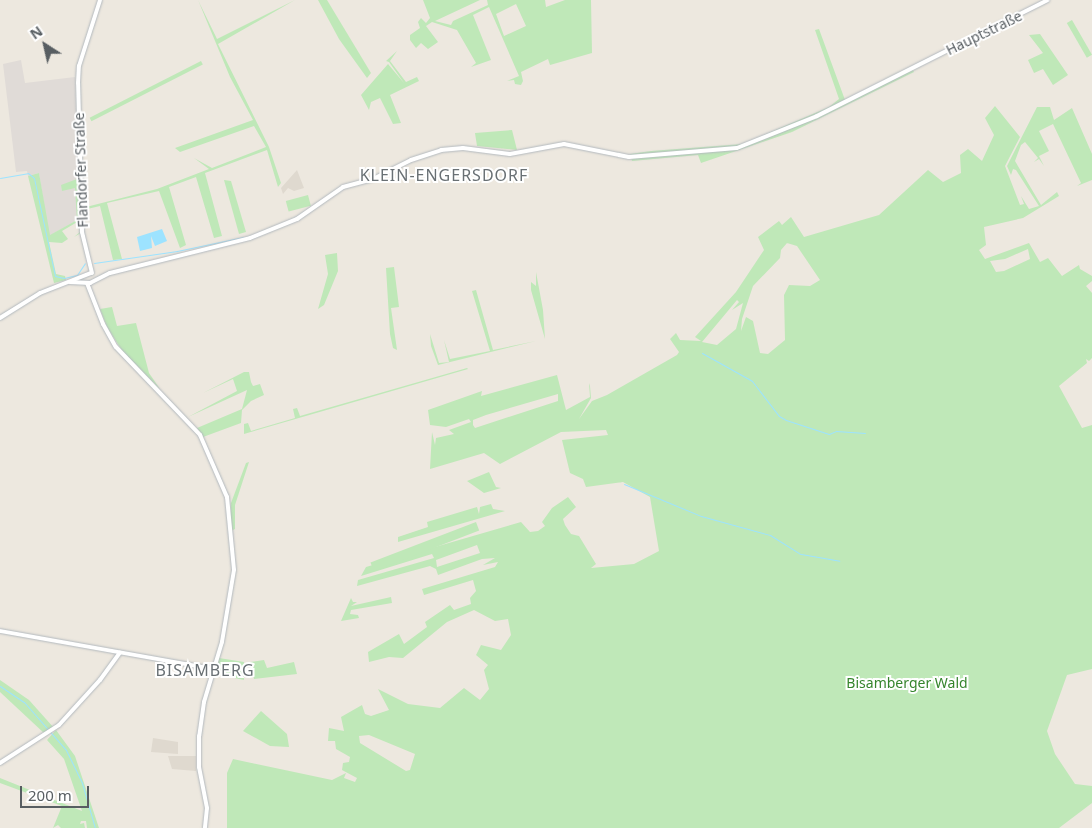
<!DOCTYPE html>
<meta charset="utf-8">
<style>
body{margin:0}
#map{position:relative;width:1092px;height:828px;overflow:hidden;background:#ede8df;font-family:"Noto Sans",sans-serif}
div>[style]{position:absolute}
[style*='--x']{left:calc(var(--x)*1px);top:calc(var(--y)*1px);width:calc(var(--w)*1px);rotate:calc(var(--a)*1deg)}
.industrial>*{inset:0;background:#e0dbd7}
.education>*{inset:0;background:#dfd9cf}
.green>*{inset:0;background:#bfe8b8;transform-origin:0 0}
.water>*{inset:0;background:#9de3ff}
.stream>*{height:1px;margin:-0.5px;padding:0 0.5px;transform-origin:0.5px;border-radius:0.5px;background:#9de3ff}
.roads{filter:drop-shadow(0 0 1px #b3b9be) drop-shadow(0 0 1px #b3b9be)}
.secondary>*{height:4px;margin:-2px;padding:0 2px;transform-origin:2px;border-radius:2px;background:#fff}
span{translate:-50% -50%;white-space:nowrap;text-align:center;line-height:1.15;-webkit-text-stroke:4px #fff;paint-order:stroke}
.street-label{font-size:14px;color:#585e62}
.park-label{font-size:14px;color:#36852d}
.quarter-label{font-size:16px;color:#697074;letter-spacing:1px}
.north{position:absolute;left:20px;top:20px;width:50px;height:50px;-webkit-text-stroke:4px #fff;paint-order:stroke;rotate:325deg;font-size:14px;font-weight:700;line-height:20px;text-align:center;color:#585e62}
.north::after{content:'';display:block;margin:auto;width:18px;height:22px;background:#585e62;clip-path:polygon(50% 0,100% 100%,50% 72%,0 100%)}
.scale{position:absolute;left:20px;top:786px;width:69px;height:22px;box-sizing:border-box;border:2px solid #585e62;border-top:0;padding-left:6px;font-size:15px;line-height:18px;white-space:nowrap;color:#585e62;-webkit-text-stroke:4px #fff;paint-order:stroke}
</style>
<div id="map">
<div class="industrial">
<div style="clip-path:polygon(21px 60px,25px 83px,75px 77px,79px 219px,49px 236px,39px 173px,28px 176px,27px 171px,16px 172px,3px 64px)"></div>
</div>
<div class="education">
<div style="clip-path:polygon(297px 170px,304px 188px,294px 191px,288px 188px,283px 194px,281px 188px)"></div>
<div style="clip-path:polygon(153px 738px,178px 742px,178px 754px,151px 752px)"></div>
<div style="clip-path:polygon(168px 756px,196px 756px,196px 771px,172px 769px)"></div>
</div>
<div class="green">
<div style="clip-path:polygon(198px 0,217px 39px,295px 0,218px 44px,269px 147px,281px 183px,278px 187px,267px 150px,205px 173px,222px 236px,214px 238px,196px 177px,169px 187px,186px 245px,180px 248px,159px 191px,107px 203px,122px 259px,113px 260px,100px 206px,83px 210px,86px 207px,157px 189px,209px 169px,194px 158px,212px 168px,266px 147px,254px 126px,180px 152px,175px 148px,253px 120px,230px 77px)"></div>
<div style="clip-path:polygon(318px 0,327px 0,371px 73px,367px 78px,339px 39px)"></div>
<div style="clip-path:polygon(evenodd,423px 0,480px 0,435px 21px,451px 25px,453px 21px,488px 5px,487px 0,545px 0,546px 7px,565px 0,591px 0,592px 53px,550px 65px,548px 59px,521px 72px,523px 81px,521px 85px,515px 84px,514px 80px,507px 81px,519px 76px,489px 7px,473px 15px,491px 60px,471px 67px,476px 63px,457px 30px,432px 22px,426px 26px,438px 42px,428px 49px,421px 43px,416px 48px,410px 40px,410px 35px,420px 28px,418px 22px,421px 18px,426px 23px,430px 18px,423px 0,516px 4px,526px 26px,504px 36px,496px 14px,516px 4px)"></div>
<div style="left:1072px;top:20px;width:40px;height:6px;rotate:60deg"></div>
<div style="clip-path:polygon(819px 29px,845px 100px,911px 67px,914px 72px,792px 132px,701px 163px,698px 155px,632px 161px,630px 154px,651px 151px,743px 144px,829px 107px,839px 99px,815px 30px)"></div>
<div style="clip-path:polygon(1040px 34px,1068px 75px,1053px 85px,1043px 69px,1034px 73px,1028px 60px,1043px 53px,1029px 35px)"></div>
<div style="clip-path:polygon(397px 51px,390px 61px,406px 82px,417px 77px,419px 81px,390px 95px,401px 123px,393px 124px,380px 98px,371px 102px,369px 110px,361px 95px,388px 64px,404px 83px,389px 62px,386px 61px)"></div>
<div style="left:201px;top:61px;width:4px;height:125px;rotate:63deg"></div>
<div style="clip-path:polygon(evenodd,995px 106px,1020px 137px,1005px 166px,1020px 205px,1024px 204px,1021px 196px,1029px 209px,1039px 206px,1016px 170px,1013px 169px,1011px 175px,1007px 166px,1037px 107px,1050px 107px,1054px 120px,1072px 108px,1092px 154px,1092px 180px,1077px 186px,1081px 183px,1053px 124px,1039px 131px,1049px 151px,1039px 156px,1044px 166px,1039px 159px,1034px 162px,1038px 158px,1025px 142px,1021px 145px,1015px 161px,1041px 205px,1057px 192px,1059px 196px,1023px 218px,984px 227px,986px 245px,979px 250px,985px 259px,1029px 243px,1040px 262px,1048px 258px,1062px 276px,1079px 265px,1080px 269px,1086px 261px,1080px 269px,1092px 276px,1092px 281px,1086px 286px,1092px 293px,1092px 358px,1089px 361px,1086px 359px,1087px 363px,1059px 386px,1082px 428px,1092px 425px,1092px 669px,1067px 675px,1047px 731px,1055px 754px,1075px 784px,1092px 786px,1092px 803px,1059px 828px,227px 828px,227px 773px,233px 759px,332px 780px,346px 773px,344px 778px,355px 782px,357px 778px,342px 770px,343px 763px,349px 762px,350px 757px,336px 749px,335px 741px,328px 741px,329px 728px,344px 731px,341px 717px,362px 705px,365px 714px,371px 716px,389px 710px,378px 689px,408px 704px,440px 708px,464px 688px,480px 700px,489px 689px,484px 670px,488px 665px,476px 655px,481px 645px,501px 650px,511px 635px,508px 619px,495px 621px,474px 610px,447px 622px,403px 658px,389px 657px,369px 662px,368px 652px,399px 634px,404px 644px,427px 627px,425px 622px,450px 605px,454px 610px,471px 604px,470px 598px,476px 591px,473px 580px,424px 595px,422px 589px,495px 567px,498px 562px,483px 565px,495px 558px,482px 559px,438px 575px,436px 569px,430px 566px,357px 586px,358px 580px,434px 558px,432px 554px,361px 576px,366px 567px,521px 522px,530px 532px,538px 531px,545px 526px,542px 522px,552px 508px,568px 497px,576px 507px,563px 519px,565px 525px,571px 534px,579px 536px,596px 564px,591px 568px,634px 564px,659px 551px,650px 497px,623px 482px,586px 487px,583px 479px,570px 473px,562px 440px,608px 435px,606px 430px,561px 432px,500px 464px,484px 453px,430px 469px,432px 432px,435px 445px,436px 438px,454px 434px,449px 430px,471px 422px,469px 419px,446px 427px,430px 425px,428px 410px,482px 391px,481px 396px,557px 375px,566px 410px,590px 397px,589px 383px,590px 386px,591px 398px,579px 419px,592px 401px,607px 395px,677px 355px,679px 352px,670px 339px,676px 333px,680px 340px,701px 341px,695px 337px,736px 292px,764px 250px,758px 237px,779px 221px,782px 225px,791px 217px,804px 237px,879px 215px,928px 170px,943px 182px,961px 173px,960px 155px,968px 149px,982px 161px,994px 135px,985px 118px,995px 106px,787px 243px,797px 246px,820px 280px,810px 286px,789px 285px,784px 295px,785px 340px,768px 354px,760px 353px,753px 321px,746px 317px,741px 331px,742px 319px,753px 286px,780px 258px,781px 250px,787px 243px,995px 106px,1028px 249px,1030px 259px,1004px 271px,996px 272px,990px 261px,1005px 259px,1028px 249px,995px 106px,737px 300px,739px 302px,732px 310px,743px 303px,736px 329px,717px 345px,702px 342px,737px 300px,995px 106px,558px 394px,558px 401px,475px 428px,473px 425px,473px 420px,486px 415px,558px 394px,995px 106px,477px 545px,480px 553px,437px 567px,436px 560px,477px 545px,995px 106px,369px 735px,415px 754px,410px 770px,406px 771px,360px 743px,359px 736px,369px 735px)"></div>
<div style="clip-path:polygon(512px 130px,517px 150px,477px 146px,475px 133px)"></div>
<div style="clip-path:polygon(39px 173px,50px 235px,77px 220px,75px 188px,62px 191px,61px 185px,77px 179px,80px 181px,81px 233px,74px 237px,80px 232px,79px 221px,62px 231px,68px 239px,62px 243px,49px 242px,56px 274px,65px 276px,66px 280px,54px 283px,28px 176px)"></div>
<div style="clip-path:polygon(224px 180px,231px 181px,246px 232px,239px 234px)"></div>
<div style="left:308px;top:195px;width:11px;height:23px;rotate:75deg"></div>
<div style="clip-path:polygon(337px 253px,338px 271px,324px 305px,318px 309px,328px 274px,325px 255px)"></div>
<div style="clip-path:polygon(394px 267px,399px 307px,391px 308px,397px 350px,393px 348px,390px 334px,386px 268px)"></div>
<div style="clip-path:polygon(536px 272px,543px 310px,545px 339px,531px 290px,531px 282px,536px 286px)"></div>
<div style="clip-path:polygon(476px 290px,493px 350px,536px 341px,438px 365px,431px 346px,430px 334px,439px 363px,449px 362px,444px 340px,450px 359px,490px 351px,472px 291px)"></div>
<div style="clip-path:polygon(112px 307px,117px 326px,136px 323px,149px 373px,160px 389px,123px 352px,107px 327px,100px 309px)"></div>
<div style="clip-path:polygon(467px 368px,468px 369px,244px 434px,244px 424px,248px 423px,251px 431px,295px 418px,293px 409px,297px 408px,300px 416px)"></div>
<div style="clip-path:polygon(244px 372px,249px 372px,251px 382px,253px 386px,260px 384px,264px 395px,251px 401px,242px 410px,241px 423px,203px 437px,197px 428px,242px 409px,247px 390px,188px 417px,237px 391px,233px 379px,203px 393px)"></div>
<div style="clip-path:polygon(249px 462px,235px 505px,235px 529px,231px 531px,231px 503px,246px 463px)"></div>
<div style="clip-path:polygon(489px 472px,496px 487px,501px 488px,484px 493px,467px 481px)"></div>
<div style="clip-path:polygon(491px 504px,493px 509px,505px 511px,398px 542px,398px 537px,428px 527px,427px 522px,477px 507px,479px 514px,480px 507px)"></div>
<div style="left:476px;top:522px;width:9px;height:113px;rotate:69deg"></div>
<div style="clip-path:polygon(391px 597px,392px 603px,351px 610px,350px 614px,358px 615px,359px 618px,341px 621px,351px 598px,353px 602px,357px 602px,351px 606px)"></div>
<div style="clip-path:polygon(219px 658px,244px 662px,244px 680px,215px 674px)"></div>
<div style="clip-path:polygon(264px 660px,267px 668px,294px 662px,297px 674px,254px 679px,250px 662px)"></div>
<div style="clip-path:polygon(0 680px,29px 700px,54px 728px,45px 734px,0 692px)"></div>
<div style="clip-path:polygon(261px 711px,287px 734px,289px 747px,270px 746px,243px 731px)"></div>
<div style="clip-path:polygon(56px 730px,75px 756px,99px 828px,87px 828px,86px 821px,81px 821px,80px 824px,84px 823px,85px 828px,61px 828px,58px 825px,53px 828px,62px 806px,0 783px,0 778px,82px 811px,64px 759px,47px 740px)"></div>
</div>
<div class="water">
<div style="clip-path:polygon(162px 229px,167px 241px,155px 246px,151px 236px,152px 248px,140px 251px,137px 237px)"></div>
</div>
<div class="stream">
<div style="--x:0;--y:178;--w:28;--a:-10"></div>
<div style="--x:28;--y:173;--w:8;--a:40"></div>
<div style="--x:34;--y:178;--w:100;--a:77.9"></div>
<div style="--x:55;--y:276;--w:9;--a:13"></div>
<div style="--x:64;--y:278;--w:13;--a:-13"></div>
<div style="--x:77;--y:275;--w:14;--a:-56"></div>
<div style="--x:94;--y:263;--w:84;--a:-8.2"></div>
<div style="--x:177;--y:251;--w:68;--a:-11.8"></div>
<div style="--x:702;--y:353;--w:57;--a:29.2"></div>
<div style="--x:752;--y:381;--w:44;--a:52.4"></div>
<div style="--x:779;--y:416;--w:8;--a:30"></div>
<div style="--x:786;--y:420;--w:45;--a:18"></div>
<div style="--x:829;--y:434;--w:8;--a:-23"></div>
<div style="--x:836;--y:431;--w:29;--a:4"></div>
<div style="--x:624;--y:484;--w:83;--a:22.6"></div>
<div style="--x:701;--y:516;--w:72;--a:15.4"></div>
<div style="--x:770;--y:535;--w:36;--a:32"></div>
<div style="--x:801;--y:554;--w:39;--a:10"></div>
<div style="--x:0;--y:686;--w:29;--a:34"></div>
<div style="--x:24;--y:702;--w:64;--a:48.8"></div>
<div style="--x:66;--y:750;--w:37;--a:64"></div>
<div style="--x:82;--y:783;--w:47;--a:73.9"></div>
</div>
<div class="roads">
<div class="secondary">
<div style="--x:92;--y:273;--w:42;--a:-103.7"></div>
<div style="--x:82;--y:232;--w:149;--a:-91.5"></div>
<div style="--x:78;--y:83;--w:17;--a:-87"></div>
<div style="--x:79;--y:66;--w:69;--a:-72.3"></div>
<div style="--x:70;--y:282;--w:20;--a:3"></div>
<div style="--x:90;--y:283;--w:22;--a:-27"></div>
<div style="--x:110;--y:273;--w:144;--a:-14"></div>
<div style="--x:250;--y:238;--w:51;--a:-22"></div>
<div style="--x:297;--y:219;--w:56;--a:-34.8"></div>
<div style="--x:343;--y:187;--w:31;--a:-15"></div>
<div style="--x:373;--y:179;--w:42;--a:-26.6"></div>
<div style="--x:411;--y:160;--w:32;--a:-18"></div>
<div style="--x:441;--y:150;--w:22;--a:-5"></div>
<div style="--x:463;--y:148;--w:47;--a:7.3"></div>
<div style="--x:510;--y:154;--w:55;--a:-10.5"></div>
<div style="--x:564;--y:144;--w:66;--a:11.3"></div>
<div style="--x:629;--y:157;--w:108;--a:-4.8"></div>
<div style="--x:737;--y:148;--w:86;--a:-21.8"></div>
<div style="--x:817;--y:116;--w:258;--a:-26.7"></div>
<div style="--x:87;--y:283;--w:44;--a:68.7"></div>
<div style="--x:103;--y:324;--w:26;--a:61"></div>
<div style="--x:116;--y:347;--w:122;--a:46.3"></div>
<div style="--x:200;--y:435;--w:68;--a:66.5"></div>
<div style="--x:227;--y:497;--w:73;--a:84.5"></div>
<div style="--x:234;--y:570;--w:73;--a:99.5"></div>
<div style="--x:222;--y:642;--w:63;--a:106.7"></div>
<div style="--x:204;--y:702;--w:34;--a:98"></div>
<div style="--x:199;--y:736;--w:31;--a:90"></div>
<div style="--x:199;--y:767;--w:42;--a:79"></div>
<div style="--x:207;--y:808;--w:20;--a:96"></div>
<div style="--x:0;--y:318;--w:47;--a:-32"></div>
<div style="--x:40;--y:293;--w:55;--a:-21.4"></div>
<div style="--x:0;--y:631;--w:217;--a:10.1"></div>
<div style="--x:0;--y:763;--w:70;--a:-32.8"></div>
<div style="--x:59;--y:725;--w:61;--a:-47.7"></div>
<div style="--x:100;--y:680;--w:34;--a:-54"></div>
</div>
</div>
<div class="street-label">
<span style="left:984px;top:33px;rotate:-26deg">Hauptstraße</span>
<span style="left:81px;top:170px;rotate:-92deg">Flandorfer Straße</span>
</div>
<div class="park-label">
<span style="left:907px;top:683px">Bisamberger Wald</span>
</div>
<div class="quarter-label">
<span style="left:444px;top:175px">KLEIN-ENGERSDORF</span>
<span style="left:205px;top:670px">BISAMBERG</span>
</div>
<div class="north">N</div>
<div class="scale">200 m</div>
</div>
